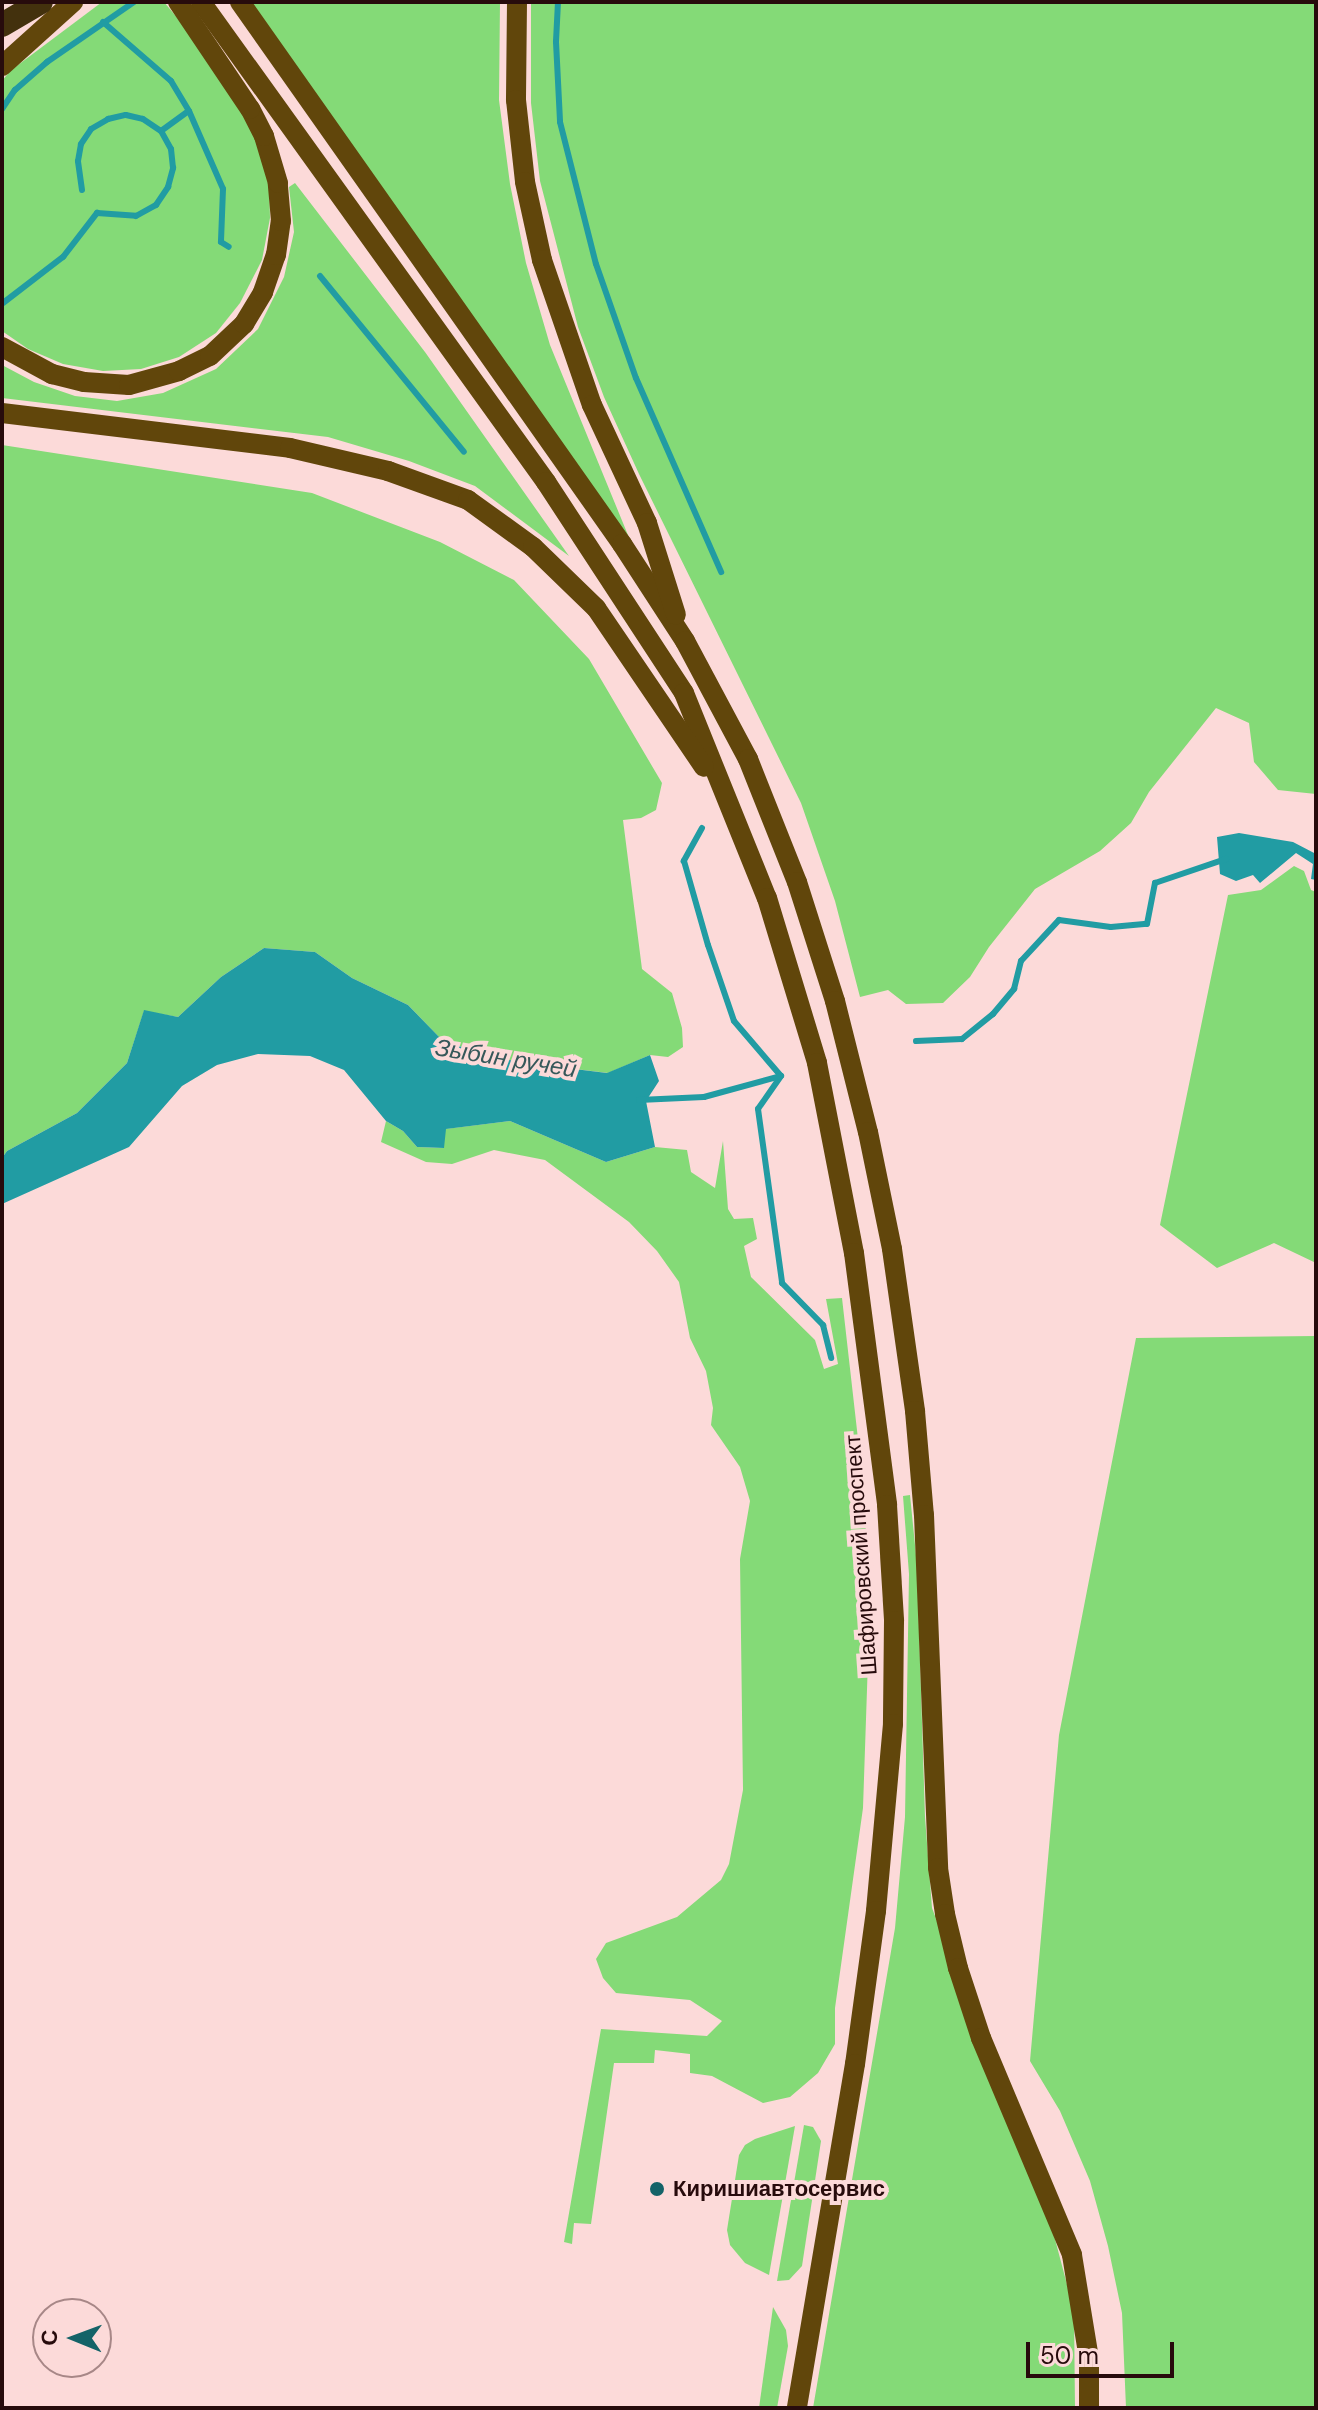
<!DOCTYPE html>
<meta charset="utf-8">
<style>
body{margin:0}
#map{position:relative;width:1318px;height:2410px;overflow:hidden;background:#fcdad9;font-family:"DM Sans",sans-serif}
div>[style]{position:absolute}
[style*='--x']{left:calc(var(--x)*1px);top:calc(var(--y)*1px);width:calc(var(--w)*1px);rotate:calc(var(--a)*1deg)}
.green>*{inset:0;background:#84da77}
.water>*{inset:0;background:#219ca3}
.stream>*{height:6px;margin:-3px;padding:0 3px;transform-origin:3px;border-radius:3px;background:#219ca3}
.primary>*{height:20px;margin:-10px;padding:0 10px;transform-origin:10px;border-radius:10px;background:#61460b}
.highway>*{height:24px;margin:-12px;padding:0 12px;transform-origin:12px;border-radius:12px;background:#43310d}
.dots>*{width:22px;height:22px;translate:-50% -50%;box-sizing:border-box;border:4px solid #fcdad9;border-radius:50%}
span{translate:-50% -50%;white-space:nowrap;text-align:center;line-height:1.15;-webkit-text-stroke:8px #fcdad9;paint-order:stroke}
.street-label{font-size:22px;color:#270b0c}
.poi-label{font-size:22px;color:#270b0c;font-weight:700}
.left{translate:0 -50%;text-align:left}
.water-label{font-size:24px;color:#36585a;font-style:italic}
.frame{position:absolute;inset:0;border:4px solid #270b0c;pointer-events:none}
.north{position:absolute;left:32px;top:2298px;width:80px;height:80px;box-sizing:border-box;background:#fcdad9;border:2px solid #a78787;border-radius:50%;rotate:271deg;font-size:22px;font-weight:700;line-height:32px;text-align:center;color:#270b0c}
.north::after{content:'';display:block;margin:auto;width:28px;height:36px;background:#146368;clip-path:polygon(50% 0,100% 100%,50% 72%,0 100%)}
.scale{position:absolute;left:1026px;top:2342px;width:148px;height:36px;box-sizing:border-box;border:4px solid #270b0c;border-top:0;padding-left:10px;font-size:24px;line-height:28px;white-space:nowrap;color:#270b0c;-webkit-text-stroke:6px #fcdad9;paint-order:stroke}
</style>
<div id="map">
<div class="green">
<div style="clip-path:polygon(102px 2px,164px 2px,206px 52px,255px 133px,269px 178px,270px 218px,262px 260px,240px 303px,216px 333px,179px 357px,141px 369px,103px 371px,63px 364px,28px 349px,2px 331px,2px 81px,10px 71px)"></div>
<div style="clip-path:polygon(249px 2px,500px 2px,499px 100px,510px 184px,526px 263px,550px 345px,630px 540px)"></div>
<div style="clip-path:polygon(531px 2px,1316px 2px,1316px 794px,1278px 790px,1254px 762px,1249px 723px,1216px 708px,1149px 792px,1131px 823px,1100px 851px,1035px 889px,989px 947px,970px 977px,943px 1003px,906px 1004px,888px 990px,860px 997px,835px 901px,801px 803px,639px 474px,604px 397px,578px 327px,540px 181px,531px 103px)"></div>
<div style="clip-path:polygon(295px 183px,425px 352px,569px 556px,475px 486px,409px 461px,328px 437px,2px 398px,2px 365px,34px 382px,75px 396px,117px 401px,163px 393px,216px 369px,258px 329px,284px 277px,294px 232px,289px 187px)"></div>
<div style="clip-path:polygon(2px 445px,312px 493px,440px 542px,514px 580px,589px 659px,662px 783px,656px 810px,641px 818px,623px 820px,642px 969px,672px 993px,682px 1028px,683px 1047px,668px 1057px,650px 1055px,608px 1073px,517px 1062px,444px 1042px,408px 1005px,352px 978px,315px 952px,264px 948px,221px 977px,178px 1017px,144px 1011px,127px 1063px,77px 1113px,7px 1151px,2px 1158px)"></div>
<div style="clip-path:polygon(1294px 866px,1304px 871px,1311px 890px,1316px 892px,1316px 1263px,1274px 1243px,1217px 1268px,1160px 1225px,1228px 895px,1261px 890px)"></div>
<div style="clip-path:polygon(386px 1121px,403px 1131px,417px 1147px,443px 1148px,445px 1129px,510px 1121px,606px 1162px,655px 1147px,687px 1150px,691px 1172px,715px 1188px,723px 1141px,728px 1209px,734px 1219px,753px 1218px,757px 1239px,744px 1246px,751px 1277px,815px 1340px,824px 1369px,838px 1364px,826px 1299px,842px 1298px,863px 1483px,870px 1601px,863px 1808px,835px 2008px,835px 2044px,818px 2073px,790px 2097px,763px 2103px,712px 2076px,690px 2073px,690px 2054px,655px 2050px,654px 2063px,614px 2063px,591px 2224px,574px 2223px,572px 2244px,564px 2242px,601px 2029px,707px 2036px,722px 2021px,690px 2000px,616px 1993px,603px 1978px,596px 1959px,606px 1943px,677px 1917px,721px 1880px,729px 1864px,743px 1790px,740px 1559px,750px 1501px,740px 1467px,711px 1425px,713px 1408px,706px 1371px,690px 1338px,679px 1282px,657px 1251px,629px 1222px,545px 1160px,494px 1150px,452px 1164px,426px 1162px,381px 1142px)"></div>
<div style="clip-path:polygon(1316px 1336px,1316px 2408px,1126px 2408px,1122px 2313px,1108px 2246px,1090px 2181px,1060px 2111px,1030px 2061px,1059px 1735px,1136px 1338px)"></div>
<div style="clip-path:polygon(910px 1495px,917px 1565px,925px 1817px,932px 1908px,1051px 2224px,1074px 2311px,1075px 2408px,813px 2408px,895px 1928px,905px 1817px,909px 1574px,903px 1496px)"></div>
<div style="clip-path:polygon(804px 2125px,813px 2127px,821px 2141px,802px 2266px,789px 2280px,777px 2281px)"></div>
<div style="clip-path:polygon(795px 2126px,769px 2275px,745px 2263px,730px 2245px,727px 2230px,739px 2155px,745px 2145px,755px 2139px)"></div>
<div style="clip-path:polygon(773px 2307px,786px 2330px,788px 2346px,777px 2408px,759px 2408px)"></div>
</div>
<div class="water">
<div style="clip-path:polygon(1239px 833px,1293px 842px,1316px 854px,1316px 880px,1311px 879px,1313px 864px,1296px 853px,1260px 883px,1253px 875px,1236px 881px,1220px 874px,1217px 837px)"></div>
<div style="clip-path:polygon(264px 948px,315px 952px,352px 978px,408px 1005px,444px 1042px,517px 1062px,607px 1073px,650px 1055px,659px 1081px,646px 1101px,655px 1147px,606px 1162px,510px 1121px,446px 1129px,444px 1148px,417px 1147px,403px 1131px,386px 1121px,344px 1070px,310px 1056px,258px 1054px,217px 1065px,182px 1086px,129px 1147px,2px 1204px,2px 1158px,7px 1151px,77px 1113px,127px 1063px,144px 1010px,178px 1017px,221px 977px)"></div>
</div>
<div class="stream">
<div style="--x:558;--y:2;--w:40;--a:92.9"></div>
<div style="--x:556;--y:42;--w:80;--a:87.1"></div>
<div style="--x:560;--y:122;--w:146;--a:75.8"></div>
<div style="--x:596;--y:264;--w:121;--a:70.7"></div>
<div style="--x:636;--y:378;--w:212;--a:66.3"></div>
<div style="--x:103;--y:22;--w:90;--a:40.9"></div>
<div style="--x:171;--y:81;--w:35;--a:59"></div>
<div style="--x:189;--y:111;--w:85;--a:66.4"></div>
<div style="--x:223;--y:189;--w:53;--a:92.2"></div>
<div style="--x:221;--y:242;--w:9;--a:32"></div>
<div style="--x:2;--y:109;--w:23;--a:-56"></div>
<div style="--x:15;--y:90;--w:43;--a:-41.2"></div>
<div style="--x:47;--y:62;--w:106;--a:-34.6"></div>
<div style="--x:82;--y:190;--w:29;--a:-98"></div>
<div style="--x:78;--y:161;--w:17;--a:-80"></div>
<div style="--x:81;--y:144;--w:18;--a:-56"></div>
<div style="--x:91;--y:129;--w:20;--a:-30"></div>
<div style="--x:108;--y:119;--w:18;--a:-13"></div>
<div style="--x:126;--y:115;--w:17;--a:13"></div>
<div style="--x:143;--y:119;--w:22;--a:34"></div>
<div style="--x:161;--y:131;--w:34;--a:-36"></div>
<div style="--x:320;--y:276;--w:227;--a:50.7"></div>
<div style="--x:3;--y:303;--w:76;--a:-37.5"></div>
<div style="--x:63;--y:257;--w:56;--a:-52.3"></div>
<div style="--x:97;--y:213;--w:39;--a:4"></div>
<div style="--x:136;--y:216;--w:23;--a:-29"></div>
<div style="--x:156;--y:205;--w:22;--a:-56"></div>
<div style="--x:168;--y:187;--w:20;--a:-75"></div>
<div style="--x:173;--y:168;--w:19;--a:-96"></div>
<div style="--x:171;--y:149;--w:21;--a:-119"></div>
<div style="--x:702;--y:828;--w:38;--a:119"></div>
<div style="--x:684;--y:861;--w:87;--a:74.1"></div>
<div style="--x:708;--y:945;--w:80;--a:71.1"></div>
<div style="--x:734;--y:1021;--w:72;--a:49.5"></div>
<div style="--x:916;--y:1041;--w:46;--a:-2.5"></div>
<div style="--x:962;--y:1039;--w:40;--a:-39"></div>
<div style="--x:993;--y:1014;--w:33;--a:-50"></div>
<div style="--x:1014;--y:989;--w:29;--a:-76"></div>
<div style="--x:1021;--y:961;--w:56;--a:-47.2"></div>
<div style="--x:1059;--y:920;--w:52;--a:7.7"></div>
<div style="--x:1111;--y:927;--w:36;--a:-5"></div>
<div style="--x:1147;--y:924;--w:42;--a:-79"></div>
<div style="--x:1155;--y:883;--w:75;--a:-18.7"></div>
<div style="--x:781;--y:1076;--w:40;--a:124.9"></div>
<div style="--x:758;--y:1109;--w:176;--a:82.1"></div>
<div style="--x:782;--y:1283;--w:59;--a:45.7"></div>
<div style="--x:823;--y:1325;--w:34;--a:76"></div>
<div style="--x:639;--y:1100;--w:65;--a:-2.6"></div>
<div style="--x:704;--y:1097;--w:80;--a:-15.3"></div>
</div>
<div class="primary">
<div style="--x:201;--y:2;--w:591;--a:54.29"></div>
<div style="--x:546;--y:482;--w:252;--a:56.8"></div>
<div style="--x:684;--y:693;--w:221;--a:68"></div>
<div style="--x:767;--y:898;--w:172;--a:73.1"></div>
<div style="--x:817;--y:1063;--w:194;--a:79"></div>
<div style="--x:854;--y:1253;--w:254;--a:82.5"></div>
<div style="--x:887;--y:1505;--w:116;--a:86.5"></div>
<div style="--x:894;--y:1621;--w:103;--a:90.6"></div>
<div style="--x:893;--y:1724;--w:188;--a:95.2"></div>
<div style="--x:876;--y:1911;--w:154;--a:97.8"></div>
<div style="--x:855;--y:2064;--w:349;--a:99.6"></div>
<div style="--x:240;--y:2;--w:663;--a:54.82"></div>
<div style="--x:622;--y:544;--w:116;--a:57"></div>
<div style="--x:685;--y:641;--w:134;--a:61.9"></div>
<div style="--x:748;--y:759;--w:132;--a:68.3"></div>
<div style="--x:797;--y:882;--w:125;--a:72.3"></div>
<div style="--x:835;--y:1001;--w:135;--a:75.9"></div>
<div style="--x:868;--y:1132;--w:119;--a:78.4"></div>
<div style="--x:892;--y:1249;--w:164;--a:81.9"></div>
<div style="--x:915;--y:1411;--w:104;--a:85.1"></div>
<div style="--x:924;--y:1515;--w:353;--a:87.7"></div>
<div style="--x:938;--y:1868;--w:47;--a:81.3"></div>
<div style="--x:945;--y:1914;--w:56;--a:76.5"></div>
<div style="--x:958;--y:1968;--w:74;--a:71.8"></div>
<div style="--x:981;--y:2038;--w:235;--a:67.2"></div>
<div style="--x:1072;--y:2255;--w:105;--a:80.7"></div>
<div style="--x:1089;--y:2359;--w:49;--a:90"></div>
<div style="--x:517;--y:2;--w:98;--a:90.6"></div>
<div style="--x:516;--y:100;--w:82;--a:83.7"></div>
<div style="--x:525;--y:182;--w:80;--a:77.7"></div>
<div style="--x:542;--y:260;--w:153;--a:71"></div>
<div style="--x:592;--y:405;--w:130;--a:65"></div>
<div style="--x:647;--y:523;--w:96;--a:72.5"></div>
<div style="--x:2;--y:66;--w:96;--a:-42"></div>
<div style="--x:2;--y:347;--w:57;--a:28.4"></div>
<div style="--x:52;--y:374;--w:33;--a:14"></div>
<div style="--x:84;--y:382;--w:45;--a:3.8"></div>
<div style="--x:129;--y:385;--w:52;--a:-15.6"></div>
<div style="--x:179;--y:371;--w:34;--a:-26"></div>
<div style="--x:210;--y:356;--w:47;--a:-43.3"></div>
<div style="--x:244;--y:324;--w:37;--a:-59"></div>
<div style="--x:263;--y:292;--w:39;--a:-71"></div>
<div style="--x:276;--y:255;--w:34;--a:-82"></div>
<div style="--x:281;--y:221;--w:38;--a:-95"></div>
<div style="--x:278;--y:183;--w:49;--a:-106.6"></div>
<div style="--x:264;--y:136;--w:30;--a:-117"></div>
<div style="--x:250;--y:109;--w:129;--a:-123.9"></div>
<div style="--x:2;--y:413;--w:290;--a:6.9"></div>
<div style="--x:290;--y:448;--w:101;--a:13.2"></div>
<div style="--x:388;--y:471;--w:85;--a:19.9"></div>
<div style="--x:468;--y:500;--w:80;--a:35.9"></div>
<div style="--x:533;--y:547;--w:88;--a:44.1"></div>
<div style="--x:596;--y:608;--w:192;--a:55.8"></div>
</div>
<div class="highway">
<div style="--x:2;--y:25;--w:45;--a:-30.5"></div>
</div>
<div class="dots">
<div style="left:657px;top:2189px;background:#146368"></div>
</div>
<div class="street-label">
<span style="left:861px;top:1555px;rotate:-94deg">Шафировский проспект</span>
</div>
<div class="poi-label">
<span class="left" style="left:673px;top:2189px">Киришиавтосервис</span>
</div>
<div class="water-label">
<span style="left:506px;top:1058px;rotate:9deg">Зыбин ручей</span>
</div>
<div class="frame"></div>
<div class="north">С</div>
<div class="scale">50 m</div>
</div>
